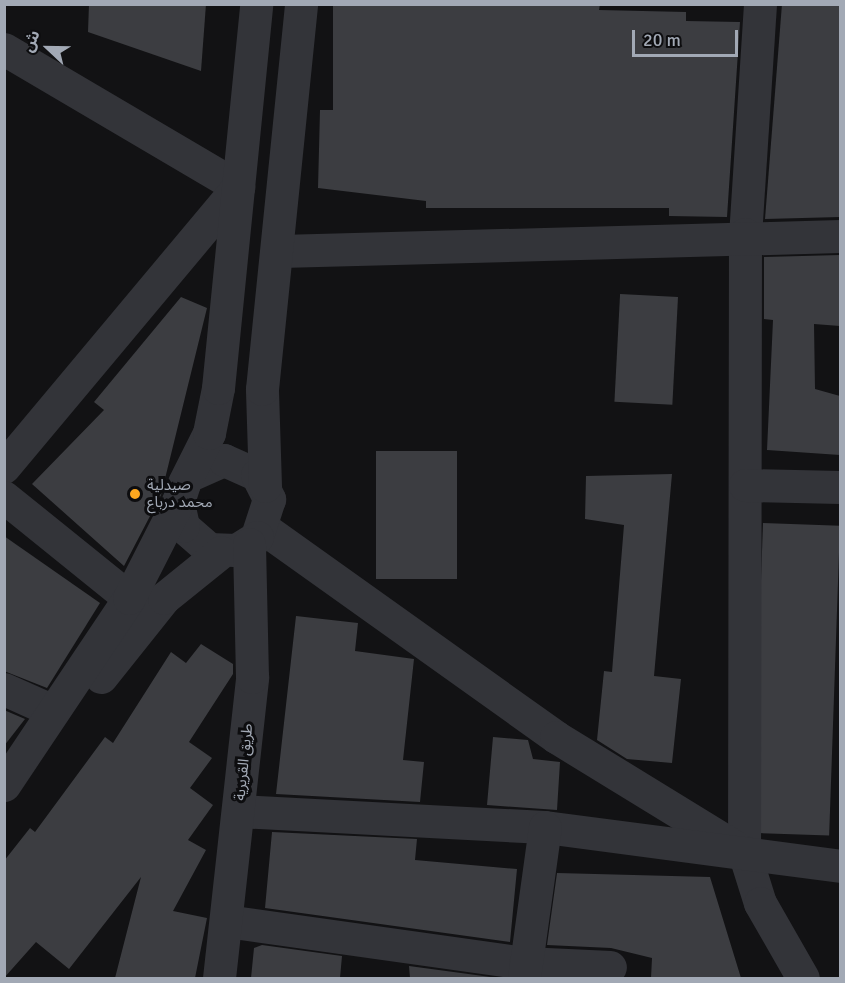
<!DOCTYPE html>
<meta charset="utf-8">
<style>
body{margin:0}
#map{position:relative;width:845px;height:983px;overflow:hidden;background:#121214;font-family:Signika,"Noto Sans Arabic",sans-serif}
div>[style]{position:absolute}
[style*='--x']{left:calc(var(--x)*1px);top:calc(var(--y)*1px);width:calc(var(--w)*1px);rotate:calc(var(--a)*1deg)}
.building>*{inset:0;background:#3c3d41;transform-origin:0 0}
.minor>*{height:33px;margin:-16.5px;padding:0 16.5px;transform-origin:16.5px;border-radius:16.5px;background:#333439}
.tertiary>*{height:33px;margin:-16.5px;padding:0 16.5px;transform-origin:16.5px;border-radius:16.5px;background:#333439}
.dots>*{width:16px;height:16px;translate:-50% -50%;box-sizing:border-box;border:3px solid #0d0d0f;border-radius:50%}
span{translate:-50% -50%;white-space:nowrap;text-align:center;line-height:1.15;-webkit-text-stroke:6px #0d0d0f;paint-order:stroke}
.poi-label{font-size:15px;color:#a2a9b5}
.left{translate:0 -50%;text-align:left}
.street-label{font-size:15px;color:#a2a9b5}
.frame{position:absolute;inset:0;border:6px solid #a2a9b5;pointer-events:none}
.north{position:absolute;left:18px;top:18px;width:60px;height:60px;-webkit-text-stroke:4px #0d0d0f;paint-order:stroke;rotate:292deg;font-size:16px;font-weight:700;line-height:24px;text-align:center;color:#a2a9b5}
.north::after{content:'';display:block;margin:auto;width:21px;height:27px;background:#a2a9b5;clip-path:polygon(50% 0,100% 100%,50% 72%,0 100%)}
.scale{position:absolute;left:632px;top:30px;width:106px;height:27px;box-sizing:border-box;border:3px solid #a2a9b5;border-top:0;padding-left:8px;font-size:18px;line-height:21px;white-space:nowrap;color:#a2a9b5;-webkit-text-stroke:4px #0d0d0f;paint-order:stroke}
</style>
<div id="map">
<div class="building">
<div style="clip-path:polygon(89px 4px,206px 4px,201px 71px,88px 32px)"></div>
<div style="clip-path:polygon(333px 4px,600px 4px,599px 10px,686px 12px,686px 21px,740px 22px,727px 217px,669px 216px,669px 208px,426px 208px,426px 201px,318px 188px,320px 110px,333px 110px)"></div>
<div style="clip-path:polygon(782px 4px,840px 4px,840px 217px,765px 219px)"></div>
<div style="clip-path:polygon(840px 255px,840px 326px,814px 324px,815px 389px,840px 396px,840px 455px,767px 450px,773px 320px,764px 319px,764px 257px)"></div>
<div style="clip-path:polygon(181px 297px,207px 308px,161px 495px,124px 566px,32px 484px,104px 410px,94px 402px)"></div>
<div style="left:678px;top:297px;width:108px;height:58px;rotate:93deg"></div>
<div style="left:376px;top:451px;width:81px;height:128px"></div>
<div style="clip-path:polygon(672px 474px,654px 676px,681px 679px,672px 763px,627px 759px,597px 740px,604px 671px,612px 672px,624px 525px,585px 519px,586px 476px)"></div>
<div style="left:763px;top:523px;width:77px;height:310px;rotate:2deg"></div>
<div style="clip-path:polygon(4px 536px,100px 603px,47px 688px,4px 671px)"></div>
<div style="clip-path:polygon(296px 616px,358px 623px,355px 651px,414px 659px,403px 760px,424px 762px,420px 802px,276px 794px)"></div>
<div style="clip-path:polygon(201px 644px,233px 664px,233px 674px,189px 742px,212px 758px,190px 788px,213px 805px,188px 840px,206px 850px,173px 911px,207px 918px,195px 978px,115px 978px,141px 877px,69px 969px,36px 942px,4px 978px,4px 861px,30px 828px,35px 832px,105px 737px,113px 743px,171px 652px,186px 663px)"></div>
<div style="clip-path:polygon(4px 710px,25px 719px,4px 746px)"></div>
<div style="clip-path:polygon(493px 737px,528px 740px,533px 759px,560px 762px,557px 810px,487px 805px)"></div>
<div style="clip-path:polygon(272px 832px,417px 839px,415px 860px,517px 869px,510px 942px,265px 908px)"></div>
<div style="clip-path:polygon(557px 873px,710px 877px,741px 978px,651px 978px,652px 958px,611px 948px,547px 945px)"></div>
<div style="clip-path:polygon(262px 945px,342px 956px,340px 978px,251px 978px,254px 948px)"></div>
<div style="clip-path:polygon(409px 966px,498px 978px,410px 978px)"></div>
</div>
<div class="minor">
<div style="--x:760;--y:4;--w:230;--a:93.7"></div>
<div style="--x:745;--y:234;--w:618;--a:90.09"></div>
<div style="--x:744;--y:852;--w:53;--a:72.6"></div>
<div style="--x:760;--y:903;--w:86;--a:60.2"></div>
<div style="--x:4;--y:49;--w:272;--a:30.5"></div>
<div style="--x:238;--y:187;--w:365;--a:129.9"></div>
<div style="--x:280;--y:251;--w:560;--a:-1.53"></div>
<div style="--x:745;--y:485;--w:95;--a:1.2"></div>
<div style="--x:4;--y:497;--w:161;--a:38.9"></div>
<div style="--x:263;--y:528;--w:360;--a:35.5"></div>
<div style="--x:556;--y:737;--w:209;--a:31.5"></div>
<div style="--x:4;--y:689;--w:51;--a:24.1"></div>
<div style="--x:238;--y:811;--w:307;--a:3"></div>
<div style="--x:545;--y:827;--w:298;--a:7.5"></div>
<div style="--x:226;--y:921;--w:302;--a:8"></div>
<div style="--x:525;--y:963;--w:85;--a:2.7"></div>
<div style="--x:524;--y:978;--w:152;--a:-82.1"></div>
</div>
<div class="tertiary">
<div style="--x:190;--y:475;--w:37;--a:-24"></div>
<div style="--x:224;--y:460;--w:36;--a:24"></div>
<div style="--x:257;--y:475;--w:27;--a:63"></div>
<div style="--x:269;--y:499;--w:40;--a:108"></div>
<div style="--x:257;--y:537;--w:25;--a:148"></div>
<div style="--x:236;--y:550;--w:27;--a:-178"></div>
<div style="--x:209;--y:549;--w:35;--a:-139"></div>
<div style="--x:183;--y:526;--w:25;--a:-102"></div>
<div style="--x:178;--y:502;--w:20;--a:-72"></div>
<div style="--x:184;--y:483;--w:56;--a:-63.4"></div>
<div style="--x:209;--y:433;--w:46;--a:-78.7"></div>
<div style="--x:218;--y:388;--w:386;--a:-84.3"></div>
<div style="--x:265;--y:486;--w:97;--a:-91.8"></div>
<div style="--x:262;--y:389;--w:387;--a:-84.2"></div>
<div style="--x:101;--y:677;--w:101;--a:-51.4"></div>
<div style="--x:164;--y:598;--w:73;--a:-38.9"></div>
<div style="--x:4;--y:785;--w:225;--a:-56.2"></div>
<div style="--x:129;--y:598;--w:108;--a:-63"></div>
<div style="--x:219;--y:978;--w:303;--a:-83.7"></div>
<div style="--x:252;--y:677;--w:133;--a:-91.3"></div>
</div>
<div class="dots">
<div style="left:135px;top:494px;background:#fea81f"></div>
</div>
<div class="poi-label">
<span class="left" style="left:147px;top:494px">صيدلية<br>محمد درباع</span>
</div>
<div class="street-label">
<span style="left:244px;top:762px;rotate:-84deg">طريق القريرية</span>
</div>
<div class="frame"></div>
<div class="north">ش</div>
<div class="scale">20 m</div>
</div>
